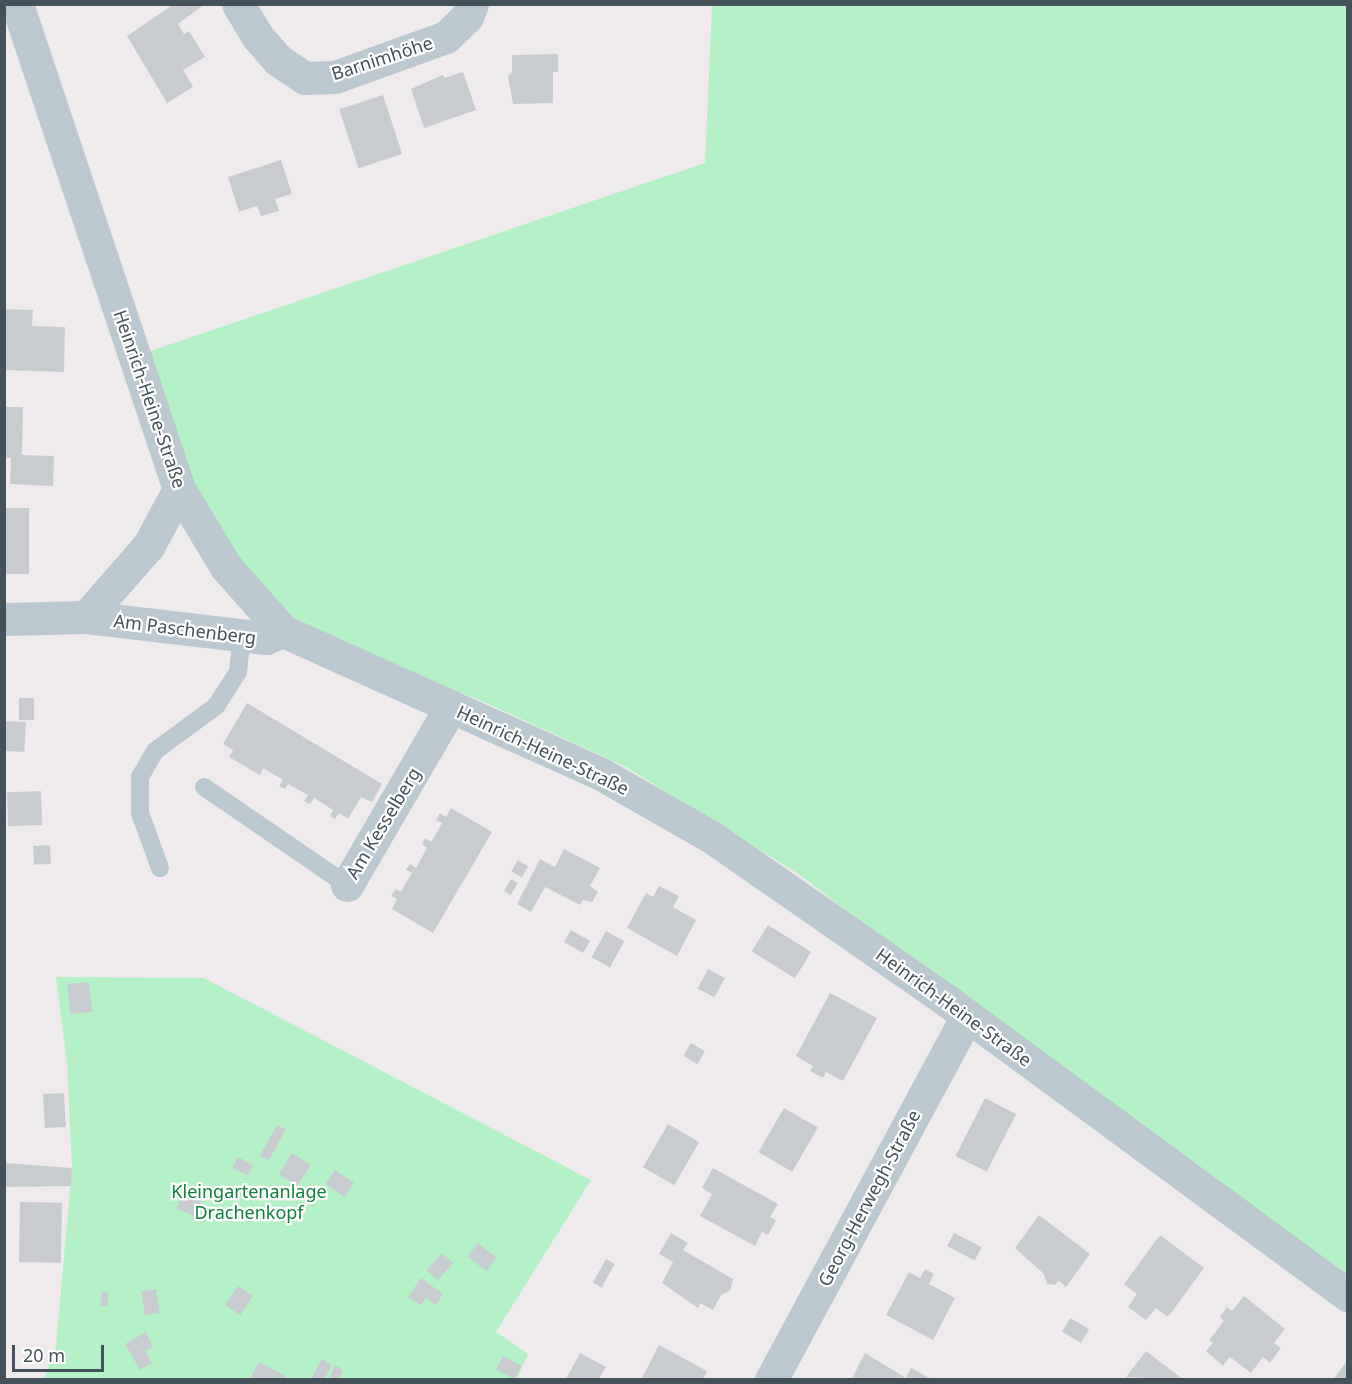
<!DOCTYPE html>
<meta charset="utf-8">
<style>
body{margin:0}
#map{position:relative;width:1352px;height:1384px;overflow:hidden;background:#efebec;font-family:"Noto Sans",sans-serif}
div>[style]{position:absolute}
[style*='--x']{left:calc(var(--x)*1px);top:calc(var(--y)*1px);width:calc(var(--w)*1px);rotate:calc(var(--a)*1deg)}
.green>*{inset:0;background:#b5f1c6}
.building>*{inset:0;background:#c8ccd1;transform-origin:0 0}
.service>*{height:18px;margin:-9px;padding:0 9px;transform-origin:9px;border-radius:9px;background:#bbc8d0}
.minor>*{height:33px;margin:-16.5px;padding:0 16.5px;transform-origin:16.5px;border-radius:16.5px;background:#bbc8d0}
span{translate:-50% -50%;white-space:nowrap;text-align:center;line-height:1.15;-webkit-text-stroke:4.5px #fff;paint-order:stroke}
.street-label{font-size:18px;color:#43515a}
.park-label{font-size:18px;color:#0f803d}
.frame{position:absolute;inset:0;border:6px solid #43515a;pointer-events:none}
.scale{position:absolute;left:12px;top:1345px;width:92px;height:27px;box-sizing:border-box;border:3px solid #43515a;border-top:0;padding-left:8px;font-size:18px;line-height:21px;white-space:nowrap;color:#43515a;-webkit-text-stroke:4px #fff;paint-order:stroke}
</style>
<div id="map">
<div class="green">
<div style="clip-path:polygon(712px 5px,1347px 5px,1347px 1278px,915px 964px,800px 875px,626px 767px,486px 703px,293px 624px,225px 546px,187px 472px,145px 353px,705px 163px)"></div>
<div style="clip-path:polygon(56px 977px,204px 978px,591px 1180px,496px 1332px,528px 1354px,517px 1379px,44px 1380px,56px 1346px,72px 1168px,67px 1063px)"></div>
</div>
<div class="building">
<div style="clip-path:polygon(174px 4px,205px 4px,178px 24px,184px 34px,189px 31px,205px 57px,183px 70px,193px 87px,167px 103px,127px 36px)"></div>
<div style="clip-path:polygon(558px 54px,558px 72px,553px 72px,553px 103px,513px 104px,508px 76px,512px 72px,512px 55px)"></div>
<div style="clip-path:polygon(463px 72px,476px 110px,424px 128px,411px 89px,443px 75px,444px 78px)"></div>
<div style="left:383px;top:95px;width:62px;height:46px;rotate:72deg"></div>
<div style="clip-path:polygon(281px 160px,292px 194px,275px 199px,279px 211px,261px 216px,257px 206px,239px 212px,228px 177px)"></div>
<div style="clip-path:polygon(4px 309px,33px 310px,32px 326px,65px 327px,64px 372px,4px 370px)"></div>
<div style="clip-path:polygon(4px 407px,23px 407px,22px 455px,54px 456px,53px 486px,10px 484px,11px 458px,4px 458px)"></div>
<div style="left:4px;top:508px;width:25px;height:66px"></div>
<div style="left:19px;top:698px;width:15px;height:22px"></div>
<div style="clip-path:polygon(247px 703px,382px 784px,372px 802px,361px 797px,348px 819px,339px 813px,335px 819px,330px 816px,333px 810px,314px 798px,310px 804px,304px 801px,308px 795px,288px 784px,285px 789px,279px 786px,283px 780px,263px 768px,260px 775px,229px 757px,233px 750px,223px 744px)"></div>
<div style="left:5px;top:721px;width:21px;height:30px;rotate:3deg"></div>
<div style="left:41px;top:791px;width:34px;height:34px;rotate:88deg"></div>
<div style="clip-path:polygon(451px 808px,492px 832px,433px 933px,392px 909px,397px 899px,391px 896px,396px 889px,401px 892px,406px 883px,412px 873px,406px 870px,410px 864px,416px 868px,427px 848px,422px 844px,425px 838px,431px 842px,442px 823px,436px 820px,440px 813px,446px 817px)"></div>
<div style="left:50px;top:845px;width:19px;height:17px;rotate:87deg"></div>
<div style="clip-path:polygon(564px 849px,600px 868px,590px 886px,598px 892px,592px 902px,583px 900px,580px 905px,545px 887px,531px 912px,517px 904px,540px 859px,555px 867px)"></div>
<div style="left:518px;top:860px;width:12px;height:13px;rotate:31deg"></div>
<div style="left:511px;top:879px;width:8px;height:14px;rotate:30deg"></div>
<div style="clip-path:polygon(659px 886px,679px 896px,673px 907px,696px 920px,677px 956px,627px 928px,646px 893px,653px 897px)"></div>
<div style="left:768px;top:925px;width:51px;height:31px;rotate:32deg"></div>
<div style="left:571px;top:930px;width:22px;height:14px;rotate:30deg"></div>
<div style="left:606px;top:931px;width:21px;height:30px;rotate:29deg"></div>
<div style="left:708px;top:969px;width:19px;height:22px;rotate:28deg"></div>
<div style="left:89px;top:982px;width:30px;height:22px;rotate:84deg"></div>
<div style="clip-path:polygon(830px 993px,877px 1018px,843px 1081px,826px 1072px,823px 1078px,810px 1071px,813px 1066px,796px 1056px)"></div>
<div style="left:691px;top:1043px;width:16px;height:15px;rotate:30deg"></div>
<div style="left:64px;top:1093px;width:34px;height:21px;rotate:87deg"></div>
<div style="left:985px;top:1098px;width:35px;height:65px;rotate:27deg"></div>
<div style="left:784px;top:1108px;width:39px;height:51px;rotate:30deg"></div>
<div style="left:668px;top:1124px;width:36px;height:50px;rotate:30deg"></div>
<div style="left:277px;top:1125px;width:10px;height:35px;rotate:29deg"></div>
<div style="left:292px;top:1153px;width:22px;height:25px;rotate:32deg"></div>
<div style="left:238px;top:1157px;width:17px;height:12px;rotate:28deg"></div>
<div style="clip-path:polygon(4px 1163px,72px 1168px,71px 1186px,4px 1187px)"></div>
<div style="clip-path:polygon(713px 1168px,778px 1204px,770px 1217px,776px 1220px,768px 1235px,762px 1232px,755px 1246px,700px 1216px,712px 1194px,702px 1188px)"></div>
<div style="left:335px;top:1170px;width:23px;height:17px;rotate:34deg"></div>
<div style="left:184px;top:1191px;width:20px;height:19px;rotate:24deg"></div>
<div style="left:20px;top:1202px;width:42px;height:60px;rotate:1deg"></div>
<div style="clip-path:polygon(1039px 1215px,1090px 1254px,1066px 1287px,1059px 1281px,1055px 1285px,1047px 1284px,1044px 1274px,1015px 1248px)"></div>
<div style="clip-path:polygon(671px 1233px,688px 1243px,683px 1250px,733px 1279px,730px 1291px,721px 1295px,713px 1310px,700px 1303px,698px 1308px,662px 1283px,673px 1262px,659px 1254px)"></div>
<div style="left:954px;top:1233px;width:31px;height:15px;rotate:27deg"></div>
<div style="clip-path:polygon(1160px 1235px,1204px 1268px,1168px 1317px,1156px 1308px,1146px 1320px,1128px 1307px,1137px 1294px,1124px 1284px)"></div>
<div style="left:478px;top:1243px;width:24px;height:17px;rotate:38deg"></div>
<div style="left:442px;top:1253px;width:15px;height:23px;rotate:42deg"></div>
<div style="left:606px;top:1259px;width:10px;height:27px;rotate:29deg"></div>
<div style="clip-path:polygon(925px 1269px,934px 1274px,929px 1284px,955px 1298px,933px 1340px,886px 1315px,909px 1272px,920px 1278px)"></div>
<div style="clip-path:polygon(421px 1278px,443px 1294px,436px 1305px,426px 1298px,421px 1305px,408px 1297px)"></div>
<div style="left:238px;top:1286px;width:18px;height:23px;rotate:34deg"></div>
<div style="left:156px;top:1289px;width:24px;height:15px;rotate:81deg"></div>
<div style="left:102px;top:1292px;width:7px;height:14px;rotate:8deg"></div>
<div style="clip-path:polygon(1244px 1296px,1285px 1329px,1274px 1343px,1281px 1348px,1270px 1363px,1263px 1357px,1251px 1373px,1230px 1357px,1223px 1366px,1206px 1351px,1213px 1343px,1209px 1340px,1224px 1321px,1220px 1317px,1227px 1307px,1232px 1311px)"></div>
<div style="left:1070px;top:1318px;width:22px;height:16px;rotate:30deg"></div>
<div style="clip-path:polygon(146px 1332px,153px 1347px,145px 1351px,152px 1363px,140px 1370px,125px 1344px)"></div>
<div style="clip-path:polygon(659px 1345px,707px 1371px,703px 1380px,641px 1380px)"></div>
<div style="clip-path:polygon(1146px 1351px,1180px 1377px,1184px 1380px,1126px 1377px)"></div>
<div style="clip-path:polygon(580px 1353px,606px 1367px,598px 1380px,566px 1379px)"></div>
<div style="clip-path:polygon(865px 1353px,906px 1378px,911px 1368px,933px 1380px,851px 1380px)"></div>
<div style="left:503px;top:1356px;width:21px;height:15px;rotate:28deg"></div>
<div style="clip-path:polygon(322px 1359px,332px 1365px,324px 1380px,310px 1380px)"></div>
<div style="clip-path:polygon(259px 1362px,286px 1376px,285px 1380px,249px 1380px)"></div>
<div style="clip-path:polygon(1346px 1362px,1347px 1380px,1333px 1380px)"></div>
<div style="clip-path:polygon(335px 1365px,343px 1370px,338px 1380px,328px 1380px)"></div>
</div>
<div class="service">
<div style="--x:204;--y:787;--w:173;--a:34.4"></div>
<div style="--x:160;--y:868;--w:59;--a:-110"></div>
<div style="--x:140;--y:813;--w:36;--a:-90"></div>
<div style="--x:140;--y:777;--w:30;--a:-60"></div>
<div style="--x:155;--y:751;--w:76;--a:-36.4"></div>
<div style="--x:216;--y:706;--w:40;--a:-57.1"></div>
<div style="--x:238;--y:672;--w:36;--a:-84"></div>
</div>
<div class="minor">
<div style="--x:17;--y:4;--w:511;--a:71.53"></div>
<div style="--x:179;--y:489;--w:91;--a:58.9"></div>
<div style="--x:226;--y:567;--w:86;--a:48.3"></div>
<div style="--x:283;--y:631;--w:349;--a:24.2"></div>
<div style="--x:601;--y:774;--w:129;--a:29.7"></div>
<div style="--x:713;--y:838;--w:289;--a:34.8"></div>
<div style="--x:950;--y:1003;--w:494;--a:36.3"></div>
<div style="--x:238;--y:4;--w:39;--a:59"></div>
<div style="--x:258;--y:37;--w:30;--a:49"></div>
<div style="--x:278;--y:60;--w:32;--a:34"></div>
<div style="--x:305;--y:78;--w:30;--a:-2"></div>
<div style="--x:335;--y:77;--w:118;--a:-19.8"></div>
<div style="--x:446;--y:37;--w:29;--a:-44"></div>
<div style="--x:467;--y:17;--w:14;--a:-69"></div>
<div style="--x:86;--y:617;--w:96;--a:-48.8"></div>
<div style="--x:149;--y:545;--w:64;--a:-61.8"></div>
<div style="--x:4;--y:619;--w:82;--a:-1.4"></div>
<div style="--x:86;--y:617;--w:181;--a:6.7"></div>
<div style="--x:266;--y:638;--w:18;--a:-22"></div>
<div style="--x:347;--y:885;--w:207;--a:-59.8"></div>
<div style="--x:771;--y:1380;--w:413;--a:-61.7"></div>
</div>
<div class="street-label">
<span style="left:382px;top:58px;rotate:-18deg">Barnimhöhe</span>
<span style="left:150px;top:399px;rotate:71deg">Heinrich-Heine-Straße</span>
<span style="left:185px;top:629px;rotate:7deg">Am Paschenberg</span>
<span style="left:543px;top:750px;rotate:25deg">Heinrich-Heine-Straße</span>
<span style="left:383px;top:823px;rotate:-59deg">Am Kesselberg</span>
<span style="left:954px;top:1007px;rotate:36deg">Heinrich-Heine-Straße</span>
<span style="left:869px;top:1198px;rotate:-62deg">Georg-Herwegh-Straße</span>
</div>
<div class="park-label">
<span style="left:249px;top:1202px">Kleingartenanlage<br>Drachenkopf</span>
</div>
<div class="frame"></div>
<div class="scale">20 m</div>
</div>
